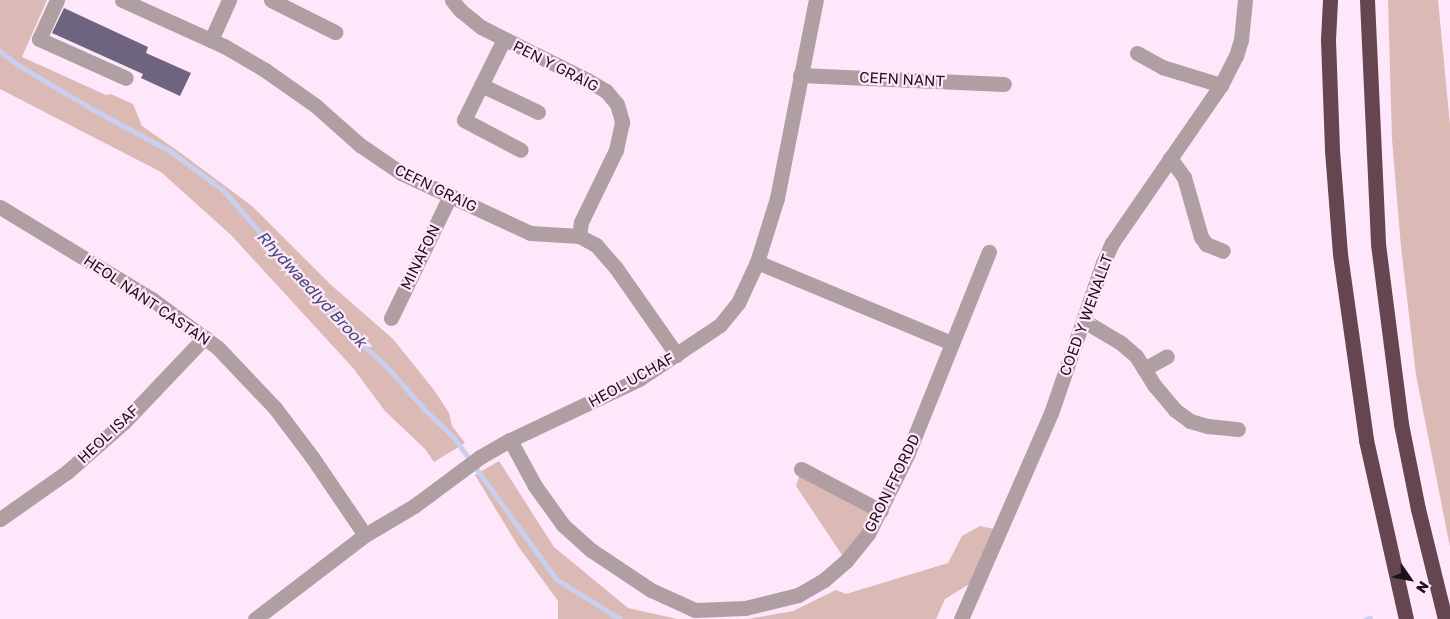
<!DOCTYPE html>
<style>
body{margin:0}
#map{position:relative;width:1450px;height:619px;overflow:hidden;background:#fee7fb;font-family:"Golos Text",sans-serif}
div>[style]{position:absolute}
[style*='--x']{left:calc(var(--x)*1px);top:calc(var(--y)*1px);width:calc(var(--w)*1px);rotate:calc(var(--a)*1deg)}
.green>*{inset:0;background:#dbbab6}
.stream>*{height:5px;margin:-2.5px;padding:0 2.5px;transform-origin:2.5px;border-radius:2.5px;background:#c8cfef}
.building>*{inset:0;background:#6f6480}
.minor>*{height:15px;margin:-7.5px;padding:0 7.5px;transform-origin:7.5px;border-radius:7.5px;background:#af9fa3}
.highway>*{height:15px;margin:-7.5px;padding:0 7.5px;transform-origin:7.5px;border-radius:7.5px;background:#65454f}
span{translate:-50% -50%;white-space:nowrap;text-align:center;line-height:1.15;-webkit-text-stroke:4.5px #fee7fb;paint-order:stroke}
.street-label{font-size:15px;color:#1c121b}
.water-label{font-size:16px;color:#3e4672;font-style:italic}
.north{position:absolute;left:1385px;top:554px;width:50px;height:50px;-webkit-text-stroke:4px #fee7fb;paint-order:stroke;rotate:123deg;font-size:14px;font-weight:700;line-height:20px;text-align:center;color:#1c121b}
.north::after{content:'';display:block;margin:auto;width:18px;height:22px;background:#1c121b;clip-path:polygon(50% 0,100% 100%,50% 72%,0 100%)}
</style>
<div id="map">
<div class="green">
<div style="clip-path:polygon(0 0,47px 0,22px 57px,106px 95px,111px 94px,133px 104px,142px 126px,178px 151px,252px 206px,330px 284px,393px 339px,434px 390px,449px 413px,452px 426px,465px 443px,434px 462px,425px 449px,385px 411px,353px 368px,231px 235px,161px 172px,0 89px)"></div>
<div style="clip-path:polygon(1388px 0,1438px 0,1450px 125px,1450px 547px,1416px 375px,1401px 247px,1392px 139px)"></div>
<div style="clip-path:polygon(499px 461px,554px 547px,628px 608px,677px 619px,558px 619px,558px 601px,518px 546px,475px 475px)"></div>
<div style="clip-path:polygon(801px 469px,881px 511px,846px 561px,796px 486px)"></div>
<div style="clip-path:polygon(980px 526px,999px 530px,979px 578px,945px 599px,936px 619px,748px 619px,793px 611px,836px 590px,846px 594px,948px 563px,962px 536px)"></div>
</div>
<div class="stream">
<div style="--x:0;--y:51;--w:23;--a:38"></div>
<div style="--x:18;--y:65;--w:86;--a:30.7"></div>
<div style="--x:92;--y:109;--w:89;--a:28.3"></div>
<div style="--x:170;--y:151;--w:67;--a:36.5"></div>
<div style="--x:224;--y:191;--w:174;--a:49"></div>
<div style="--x:338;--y:322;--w:65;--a:42.5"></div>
<div style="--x:386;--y:366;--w:57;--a:48.5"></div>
<div style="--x:424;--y:409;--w:42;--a:44"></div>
<div style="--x:454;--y:438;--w:174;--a:54.1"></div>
<div style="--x:556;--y:579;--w:75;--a:32"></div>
<div style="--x:1366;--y:619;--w:4;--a:-14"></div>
</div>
<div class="building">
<div style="clip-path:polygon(64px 8px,148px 47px,146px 53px,191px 73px,180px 96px,141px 78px,143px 74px,52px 33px)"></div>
</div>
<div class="minor">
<div style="--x:57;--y:0;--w:43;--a:114.8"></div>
<div style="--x:39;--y:39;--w:95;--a:24.1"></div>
<div style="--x:122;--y:0;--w:112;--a:24.3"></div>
<div style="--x:224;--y:46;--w:48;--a:30.3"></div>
<div style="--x:265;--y:70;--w:62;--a:35.2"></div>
<div style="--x:316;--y:106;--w:59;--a:41.6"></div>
<div style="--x:360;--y:145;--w:50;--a:34.3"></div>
<div style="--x:401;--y:173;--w:142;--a:24.9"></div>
<div style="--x:530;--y:233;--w:49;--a:3.5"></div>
<div style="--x:579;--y:236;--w:19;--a:28"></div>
<div style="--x:596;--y:245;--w:30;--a:49"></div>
<div style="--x:616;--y:268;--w:106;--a:55"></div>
<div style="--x:271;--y:0;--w:72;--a:26.6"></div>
<div style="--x:452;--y:0;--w:13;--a:51"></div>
<div style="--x:460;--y:10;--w:27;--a:39"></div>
<div style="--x:481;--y:27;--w:119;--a:26.6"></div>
<div style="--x:587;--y:80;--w:22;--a:30"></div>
<div style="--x:606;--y:91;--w:17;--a:50"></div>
<div style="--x:617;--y:104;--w:19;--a:74"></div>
<div style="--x:622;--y:122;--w:29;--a:102"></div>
<div style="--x:616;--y:150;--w:80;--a:115.9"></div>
<div style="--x:581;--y:222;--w:14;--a:98"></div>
<div style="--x:504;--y:39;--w:90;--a:116.3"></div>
<div style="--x:464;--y:120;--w:64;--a:27.8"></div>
<div style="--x:211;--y:40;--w:44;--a:-65.8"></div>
<div style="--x:1137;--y:53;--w:29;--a:29"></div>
<div style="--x:1162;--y:67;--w:62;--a:17"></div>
<div style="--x:800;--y:75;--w:204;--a:2.5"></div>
<div style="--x:481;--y:85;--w:63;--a:25.3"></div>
<div style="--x:1170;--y:158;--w:24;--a:54"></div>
<div style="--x:1184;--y:177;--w:62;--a:74.2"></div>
<div style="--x:1201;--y:237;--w:9;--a:54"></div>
<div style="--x:1206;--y:244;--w:18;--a:22"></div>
<div style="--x:0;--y:207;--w:179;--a:31.3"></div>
<div style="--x:153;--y:300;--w:81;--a:36.4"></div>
<div style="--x:218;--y:348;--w:83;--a:46.5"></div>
<div style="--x:275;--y:408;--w:61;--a:52.9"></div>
<div style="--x:312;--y:457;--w:94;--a:55.8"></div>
<div style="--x:757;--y:262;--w:211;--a:22.6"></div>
<div style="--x:391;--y:318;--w:136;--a:-64.2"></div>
<div style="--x:1084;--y:321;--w:43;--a:30.7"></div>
<div style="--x:1121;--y:343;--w:20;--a:41"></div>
<div style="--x:1136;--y:356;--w:36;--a:58"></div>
<div style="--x:1155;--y:386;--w:31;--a:50"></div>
<div style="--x:1175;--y:410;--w:19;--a:36"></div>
<div style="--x:1190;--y:421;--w:19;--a:16"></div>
<div style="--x:1208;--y:426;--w:30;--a:6"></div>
<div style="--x:1144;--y:369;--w:26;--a:-29"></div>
<div style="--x:510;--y:440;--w:52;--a:61.5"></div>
<div style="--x:535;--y:486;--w:48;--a:54.3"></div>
<div style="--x:563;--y:525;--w:38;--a:42"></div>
<div style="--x:591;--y:550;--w:72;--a:33.7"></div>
<div style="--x:651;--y:590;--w:48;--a:24.4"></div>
<div style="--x:695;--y:610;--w:50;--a:-2.3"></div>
<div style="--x:745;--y:608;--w:55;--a:-13.8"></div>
<div style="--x:798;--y:595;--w:30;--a:-30"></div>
<div style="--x:824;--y:580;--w:29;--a:-41"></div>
<div style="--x:846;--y:561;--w:35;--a:-51"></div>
<div style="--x:868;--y:534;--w:90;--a:-63.7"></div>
<div style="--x:908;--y:453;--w:217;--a:-68.1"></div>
<div style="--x:801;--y:469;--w:90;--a:27.7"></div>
<div style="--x:0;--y:519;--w:82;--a:-35"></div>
<div style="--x:67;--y:472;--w:76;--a:-41.3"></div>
<div style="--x:124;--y:422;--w:117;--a:-46.4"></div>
<div style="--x:255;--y:619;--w:138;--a:-37.4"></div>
<div style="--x:365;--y:535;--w:57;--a:-30.6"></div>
<div style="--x:414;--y:506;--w:82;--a:-36.6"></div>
<div style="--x:480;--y:457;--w:34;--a:-30"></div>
<div style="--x:510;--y:440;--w:143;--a:-25.3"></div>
<div style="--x:639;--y:379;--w:97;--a:-33.7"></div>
<div style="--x:720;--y:325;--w:28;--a:-51"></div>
<div style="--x:738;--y:303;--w:45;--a:-65.1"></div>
<div style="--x:757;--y:262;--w:67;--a:-72.6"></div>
<div style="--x:777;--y:198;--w:202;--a:-78.9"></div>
<div style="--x:961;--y:619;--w:225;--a:-66.4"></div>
<div style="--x:1051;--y:413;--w:159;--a:-70.9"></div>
<div style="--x:1103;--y:263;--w:22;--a:-66"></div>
<div style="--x:1112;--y:243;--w:192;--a:-55.4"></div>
<div style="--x:1221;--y:85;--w:33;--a:-63"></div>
<div style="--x:1236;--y:56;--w:17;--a:-73"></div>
<div style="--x:1241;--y:40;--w:40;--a:-84.3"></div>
</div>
<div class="highway">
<div style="--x:1330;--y:0;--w:40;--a:92.9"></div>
<div style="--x:1328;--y:40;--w:110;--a:87.9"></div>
<div style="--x:1332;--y:150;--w:104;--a:85.6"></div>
<div style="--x:1340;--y:254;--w:188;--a:82"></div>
<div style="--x:1366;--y:440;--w:183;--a:77.4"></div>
<div style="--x:1367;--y:0;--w:244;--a:87.4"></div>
<div style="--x:1378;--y:244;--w:181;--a:82.7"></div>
<div style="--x:1401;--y:424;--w:87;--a:78.7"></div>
<div style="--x:1418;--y:509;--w:113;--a:76.2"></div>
</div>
<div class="street-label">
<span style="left:556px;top:66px;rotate:27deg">PEN Y GRAIG</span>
<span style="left:902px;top:79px;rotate:3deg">CEFN NANT</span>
<span style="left:436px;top:188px;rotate:26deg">CEFN GRAIG</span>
<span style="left:420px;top:257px;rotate:-64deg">MINAFON</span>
<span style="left:147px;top:300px;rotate:34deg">HEOL NANT CASTAN</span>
<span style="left:1086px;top:315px;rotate:-70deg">COED Y WENALLT</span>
<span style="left:631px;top:380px;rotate:-29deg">HEOL UCHAF</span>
<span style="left:108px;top:434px;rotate:-43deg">HEOL ISAF</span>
<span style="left:892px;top:483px;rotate:-64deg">GRON FFORDD</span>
</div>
<div class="water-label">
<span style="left:312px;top:289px;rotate:47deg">Rhydwaedlyd Brook</span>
</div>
<div class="north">N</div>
</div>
